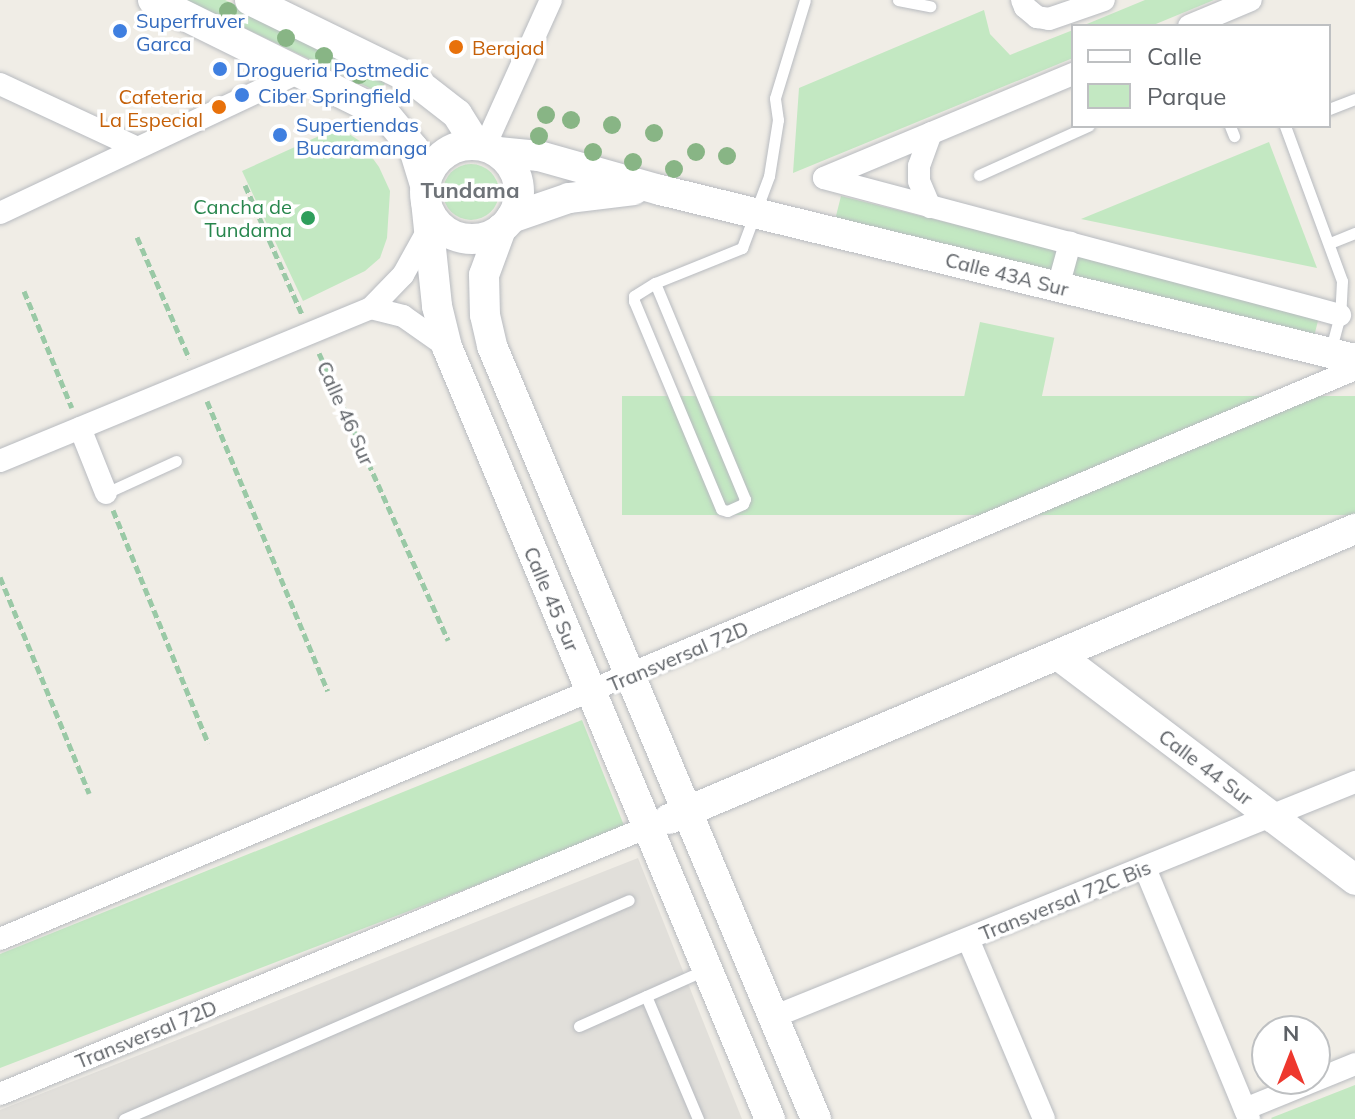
<!DOCTYPE html>
<style>
body{margin:0}
#map{position:relative;width:1355px;height:1119px;overflow:hidden;background:#f0ede6;font-family:Mulish,sans-serif}
div>[style]{position:absolute}
[style*='--x']{left:calc(var(--x)*1px);top:calc(var(--y)*1px);width:calc(var(--w)*1px);rotate:calc(var(--a)*1deg)}
.industrial>*{inset:0;background:#e1dfda}
.green>*{inset:0;background:#c3e8c2;transform-origin:0 0}
.round{border-radius:50%}
.path>*{height:5px;margin-top:-2.5px;transform-origin:0;background:repeating-linear-gradient(90deg,#9ac9a6 0 8px,transparent 0 12px)}
.roads{filter:drop-shadow(0 0 2px #b8bbc0) drop-shadow(0 0 2px #b8bbc0)}
.lane>*{height:11px;margin:-5.5px;padding:0 5.5px;transform-origin:5.5px;border-radius:5.5px;background:#fff}
.street>*{height:22px;margin:-11px;padding:0 11px;transform-origin:11px;border-radius:11px;background:#fff}
.secondary>*{height:30px;margin:-15px;padding:0 15px;transform-origin:15px;border-radius:15px;background:#fff}
.secondary>.ring{margin:-15px;padding:0;box-sizing:content-box;background:none;border:30px solid #fff;border-radius:50%}
.trees>*{width:18px;height:18px;margin:-9px;border-radius:50%;background:#88b585}
.dots>*{width:22px;height:22px;translate:-50% -50%;box-sizing:border-box;border:4px solid #fff;border-radius:50%}
span{translate:-50% -50%;white-space:nowrap;text-align:center;line-height:1.15;-webkit-text-stroke:7px #fff;paint-order:stroke}
.shop-label{font-size:20px;color:#366cbe}
.left{translate:0 -50%;text-align:left}
.food-label{font-size:20px;color:#c56008}
.right{translate:-100% -50%;text-align:right}
.leisure-label{font-size:20px;color:#27864d}
.street-label{font-size:20px;color:#5d6166}
.neighbourhood-label{font-size:22px;color:#6e7378;font-weight:700}
.legend{position:absolute;left:1071px;top:24px;width:260px;height:104px;box-sizing:border-box;background:#fff;border:2px solid #bec0c2;margin:0;padding:10px 14px;list-style:none;font-size:24px;color:#5d6166}
.legend li{display:flex;align-items:center;gap:16px;height:40px}
.legend b{width:40px;border:2px solid #bec0c2}
.north{position:absolute;left:1251px;top:1015px;width:80px;height:80px;box-sizing:border-box;background:#fff;border:2px solid #bec0c2;border-radius:50%;rotate:0deg;font-size:22px;font-weight:700;line-height:32px;text-align:center;color:#5d6166}
.north::after{content:'';display:block;margin:auto;width:28px;height:36px;background:#ee382e;clip-path:polygon(50% 0,100% 100%,50% 72%,0 100%)}
</style>
<div id="map">
<div class="industrial">
<div style="clip-path:polygon(638px 858px,742px 1119px,0 1119px,0 1110px)"></div>
</div>
<div class="green">
<div style="clip-path:polygon(186px 0,225px 0,388px 77px,380px 93px)"></div>
<div style="clip-path:polygon(1145px 0,1214px 0,1151px 26px,1082px 26px)"></div>
<div style="clip-path:polygon(984px 10px,990px 34px,1010px 55px,1073px 30px,1073px 58px,793px 173px,799px 88px)"></div>
<div style="clip-path:polygon(339px 127px,361px 142px,379px 167px,390px 191px,387px 238px,380px 258px,365px 271px,303px 301px,242px 171px)"></div>
<div style="clip-path:polygon(1269px 142px,1317px 268px,1081px 219px)"></div>
<div class="round" style="left:443px;top:164px;width:56px;height:56px"></div>
<div style="left:841px;top:196px;width:493px;height:25px;rotate:14deg"></div>
<div style="left:980px;top:322px;width:76px;height:112px;rotate:12deg"></div>
<div style="left:1355px;top:396px;width:119px;height:733px;rotate:90deg"></div>
<div style="clip-path:polygon(582px 720px,625px 828px,0 1068px,0 954px)"></div>
<div style="clip-path:polygon(1355px 1085px,1355px 1119px,1272px 1119px,1271px 1118px)"></div>
</div>
<div class="path">
<div style="--x:245;--y:185;--w:141;--a:66.2"></div>
<div style="--x:137;--y:237;--w:132;--a:66.7"></div>
<div style="--x:24;--y:291;--w:126;--a:67.7"></div>
<div style="--x:319;--y:353;--w:315;--a:65.8"></div>
<div style="--x:207;--y:401;--w:314;--a:67.4"></div>
<div style="--x:113;--y:510;--w:252;--a:67.8"></div>
<div style="--x:0;--y:577;--w:234;--a:67.6"></div>
</div>
<div class="roads">
<div class="lane">
<div style="--x:898;--y:0;--w:33;--a:11"></div>
<div style="--x:1329;--y:109;--w:28;--a:-21"></div>
<div style="--x:1230;--y:126;--w:11;--a:68"></div>
<div style="--x:1285;--y:126;--w:165;--a:69.8"></div>
<div style="--x:1342;--y:281;--w:34;--a:93"></div>
<div style="--x:1340;--y:315;--w:38;--a:105"></div>
<div style="--x:979;--y:175;--w:120;--a:-24.2"></div>
<div style="--x:1330;--y:243;--w:27;--a:-22"></div>
<div style="--x:655;--y:283;--w:234;--a:67.4"></div>
<div style="--x:745;--y:499;--w:5;--a:112"></div>
<div style="--x:743;--y:504;--w:17;--a:156"></div>
<div style="--x:727;--y:511;--w:6;--a:-162"></div>
<div style="--x:721;--y:509;--w:225;--a:-112.7"></div>
<div style="--x:634;--y:301;--w:5;--a:-90"></div>
<div style="--x:634;--y:296;--w:25;--a:-32"></div>
<div style="--x:655;--y:283;--w:94;--a:-21.9"></div>
<div style="--x:742;--y:248;--w:77;--a:-69.4"></div>
<div style="--x:769;--y:176;--w:57;--a:-80.9"></div>
<div style="--x:778;--y:120;--w:22;--a:-98"></div>
<div style="--x:775;--y:98;--w:102;--a:-73"></div>
<div style="--x:106;--y:493;--w:77;--a:-24.6"></div>
<div style="--x:646;--y:996;--w:134;--a:67.1"></div>
<div style="--x:579;--y:1026;--w:140;--a:-24"></div>
<div style="--x:124;--y:1119;--w:550;--a:-23.44"></div>
</div>
<div class="street">
<div style="--x:1022;--y:0;--w:8;--a:67"></div>
<div style="--x:1025;--y:7;--w:16;--a:40"></div>
<div style="--x:1037;--y:17;--w:12;--a:9"></div>
<div style="--x:1049;--y:19;--w:58;--a:-19.1"></div>
<div style="--x:1189;--y:26;--w:67;--a:-22.8"></div>
<div style="--x:0;--y:84;--w:151;--a:25"></div>
<div style="--x:485;--y:146;--w:160;--a:-65.7"></div>
<div style="--x:824;--y:178;--w:534;--a:14.87"></div>
<div style="--x:824;--y:178;--w:270;--a:-22.7"></div>
<div style="--x:930;--y:207;--w:28;--a:-113"></div>
<div style="--x:919;--y:181;--w:15;--a:-90"></div>
<div style="--x:919;--y:166;--w:35;--a:-70"></div>
<div style="--x:0;--y:213;--w:331;--a:-25.2"></div>
<div style="--x:1058;--y:287;--w:46;--a:-74.7"></div>
<div style="--x:371;--y:308;--w:33;--a:14"></div>
<div style="--x:403;--y:316;--w:54;--a:35.2"></div>
<div style="--x:80;--y:428;--w:70;--a:68.2"></div>
<div style="--x:0;--y:461;--w:401;--a:-22.4"></div>
<div style="--x:371;--y:308;--w:46;--a:-45.9"></div>
<div style="--x:403;--y:275;--w:54;--a:-61"></div>
<div style="--x:1145;--y:868;--w:272;--a:67.5"></div>
<div style="--x:0;--y:939;--w:1470;--a:-22.81"></div>
<div style="--x:968;--y:939;--w:195;--a:67.1"></div>
<div style="--x:773;--y:1017;--w:628;--a:-21.99"></div>
<div style="--x:0;--y:1094;--w:701;--a:-22.39"></div>
<div style="--x:1245;--y:1109;--w:119;--a:-22.2"></div>
</div>
<div class="secondary">
<div style="--x:153;--y:0;--w:260;--a:26.3"></div>
<div style="--x:386;--y:115;--w:44;--a:50.5"></div>
<div style="--x:414;--y:149;--w:38;--a:73"></div>
<div style="--x:250;--y:0;--w:180;--a:26"></div>
<div style="--x:412;--y:79;--w:57;--a:37.9"></div>
<div style="--x:457;--y:114;--w:36;--a:58"></div>
<div class="ring" style="left:425px;top:145px;width:64px;height:64px"></div>
<div style="--x:498;--y:152;--w:41;--a:5.6"></div>
<div style="--x:539;--y:156;--w:126;--a:15.7"></div>
<div style="--x:660;--y:190;--w:715;--a:13.67"></div>
<div style="--x:426;--y:201;--w:106;--a:84"></div>
<div style="--x:437;--y:306;--w:42;--a:76.3"></div>
<div style="--x:447;--y:347;--w:837;--a:67.3"></div>
<div style="--x:511;--y:218;--w:61;--a:-19"></div>
<div style="--x:569;--y:198;--w:65;--a:-7"></div>
<div style="--x:501;--y:229;--w:49;--a:110.3"></div>
<div style="--x:484;--y:275;--w:40;--a:88.6"></div>
<div style="--x:485;--y:315;--w:32;--a:77"></div>
<div style="--x:492;--y:346;--w:838;--a:67.26"></div>
<div style="--x:1058;--y:655;--w:373;--a:37.1"></div>
<div style="--x:669;--y:819;--w:745;--a:-22.92"></div>
</div>
</div>
<div class="trees">
<div style="left:228px;top:11px"></div>
<div style="left:286px;top:38px"></div>
<div style="left:324px;top:56px"></div>
<div style="left:359px;top:75px"></div>
<div style="left:546px;top:115px"></div>
<div style="left:571px;top:120px"></div>
<div style="left:612px;top:125px"></div>
<div style="left:654px;top:133px"></div>
<div style="left:539px;top:136px"></div>
<div style="left:593px;top:152px"></div>
<div style="left:696px;top:152px"></div>
<div style="left:727px;top:156px"></div>
<div style="left:633px;top:162px"></div>
<div style="left:674px;top:169px"></div>
</div>
<div class="dots">
<div style="left:120px;top:31px;background:#3f7fe0"></div>
<div style="left:456px;top:47px;background:#e8710a"></div>
<div style="left:220px;top:69px;background:#3f7fe0"></div>
<div style="left:242px;top:95px;background:#3f7fe0"></div>
<div style="left:219px;top:107px;background:#e8710a"></div>
<div style="left:280px;top:135px;background:#3f7fe0"></div>
<div style="left:308px;top:218px;background:#2e9e5b"></div>
</div>
<div class="shop-label">
<span class="left" style="left:136px;top:32px">Superfruver<br>Garca</span>
<span class="left" style="left:236px;top:69px">Drogueria Postmedic</span>
<span class="left" style="left:258px;top:95px">Ciber Springfield</span>
<span class="left" style="left:296px;top:136px">Supertiendas<br>Bucaramanga</span>
</div>
<div class="food-label">
<span class="left" style="left:472px;top:47px">Berajad</span>
<span class="right" style="left:203px;top:108px">Cafeteria<br>La Especial</span>
</div>
<div class="leisure-label">
<span class="right" style="left:292px;top:218px">Cancha de<br>Tundama</span>
</div>
<div class="street-label">
<span style="left:1007px;top:274px;rotate:14deg">Calle 43A Sur</span>
<span style="left:346px;top:413px;rotate:66deg">Calle 46 Sur</span>
<span style="left:552px;top:599px;rotate:67deg">Calle 45 Sur</span>
<span style="left:678px;top:656px;rotate:-23deg">Transversal 72D</span>
<span style="left:1206px;top:767px;rotate:37deg">Calle 44 Sur</span>
<span style="left:1065px;top:900px;rotate:-22deg">Transversal 72C Bis</span>
<span style="left:146px;top:1034px;rotate:-22deg">Transversal 72D</span>
</div>
<div class="neighbourhood-label">
<span style="left:470px;top:191px">Tundama</span>
</div>
<ul class="legend">
<li><b style="height:10px;background:#fff"></b>Calle</li>
<li><b style="height:22px;background:#c3e8c2"></b>Parque</li>
</ul>
<div class="north">N</div>
</div>
